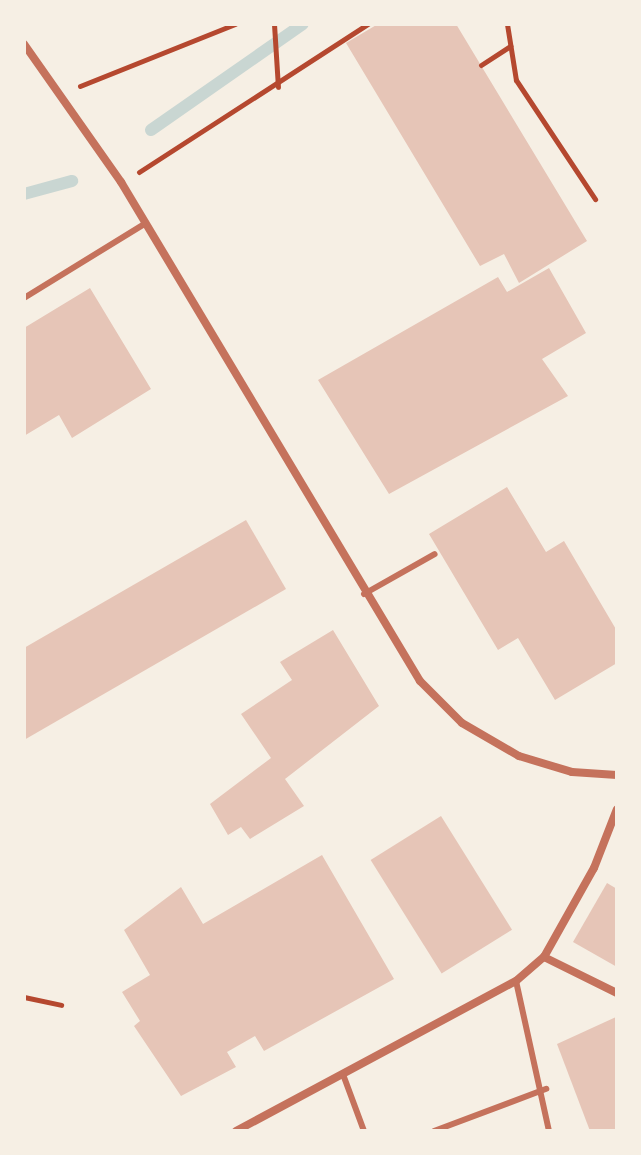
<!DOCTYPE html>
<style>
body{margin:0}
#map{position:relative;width:641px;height:1155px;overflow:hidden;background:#f6efe4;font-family:Raleway,sans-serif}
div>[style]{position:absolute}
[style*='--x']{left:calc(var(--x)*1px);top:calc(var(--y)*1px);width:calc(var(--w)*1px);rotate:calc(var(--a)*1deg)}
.stream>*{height:12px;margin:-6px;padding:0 6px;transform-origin:6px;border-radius:6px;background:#c9d6d2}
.building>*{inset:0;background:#e6c5b7;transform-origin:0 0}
.path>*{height:5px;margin:-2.5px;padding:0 2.5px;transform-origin:2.5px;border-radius:2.5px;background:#b5482f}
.service>*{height:6px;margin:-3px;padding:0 3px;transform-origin:3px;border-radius:3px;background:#c5725c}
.minor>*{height:8px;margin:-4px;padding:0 4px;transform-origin:4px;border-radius:4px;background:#c5725c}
span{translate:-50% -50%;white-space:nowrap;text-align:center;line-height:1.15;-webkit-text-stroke:6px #f6efe4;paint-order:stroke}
.frame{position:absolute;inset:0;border:26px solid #f6efe4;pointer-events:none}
</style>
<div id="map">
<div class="stream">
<div style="--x:151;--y:130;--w:185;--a:-34.9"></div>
<div style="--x:24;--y:194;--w:50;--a:-15.2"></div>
</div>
<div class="building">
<div style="clip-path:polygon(378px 24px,456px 24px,587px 241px,519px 283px,504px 254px,480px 266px,346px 43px)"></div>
<div style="clip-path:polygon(549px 268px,586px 333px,542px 359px,568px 396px,389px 494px,318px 380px,498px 277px,507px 292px)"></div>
<div style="clip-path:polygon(90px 288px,151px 389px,72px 438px,59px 415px,24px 436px,24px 328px)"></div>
<div style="clip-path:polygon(507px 487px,546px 552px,564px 541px,617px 631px,617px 663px,555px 700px,518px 638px,498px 650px,429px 534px)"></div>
<div style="clip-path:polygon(246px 520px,286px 589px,24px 740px,24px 648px)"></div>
<div style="clip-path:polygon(333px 630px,379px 706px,285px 779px,304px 806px,250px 839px,241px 827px,228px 835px,210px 804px,271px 758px,241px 714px,292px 680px,280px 662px)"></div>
<div style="left:441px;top:816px;width:134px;height:83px;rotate:58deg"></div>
<div style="clip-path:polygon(322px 855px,394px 979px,264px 1051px,255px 1036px,227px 1052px,236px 1067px,181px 1096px,134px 1026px,140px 1021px,122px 992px,150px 975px,124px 930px,181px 887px,203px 924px)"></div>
<div style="clip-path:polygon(607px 883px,617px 889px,617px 967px,573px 942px)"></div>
<div style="clip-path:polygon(616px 1017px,617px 1131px,590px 1131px,557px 1044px)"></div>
</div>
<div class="path">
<div style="--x:274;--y:24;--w:63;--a:86.4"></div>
<div style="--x:507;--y:24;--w:57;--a:80.9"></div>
<div style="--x:516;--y:80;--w:143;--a:56.4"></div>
<div style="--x:481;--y:65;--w:35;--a:-33"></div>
<div style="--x:80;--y:86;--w:167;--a:-21.8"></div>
<div style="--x:139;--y:172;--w:273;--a:-32.9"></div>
<div style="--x:24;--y:997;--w:38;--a:12"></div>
</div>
<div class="service">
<div style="--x:24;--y:298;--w:143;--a:-31.6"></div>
<div style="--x:364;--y:594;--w:81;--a:-29.4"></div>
<div style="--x:516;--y:981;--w:154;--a:77.6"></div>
<div style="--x:344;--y:1077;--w:58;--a:69.7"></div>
<div style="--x:434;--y:1131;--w:120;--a:-20.6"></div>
</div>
<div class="minor">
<div style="--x:24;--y:44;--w:169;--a:54.9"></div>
<div style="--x:121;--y:182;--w:582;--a:59.07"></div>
<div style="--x:420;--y:681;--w:59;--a:45"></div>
<div style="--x:462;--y:723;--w:66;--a:30.1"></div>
<div style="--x:519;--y:756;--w:55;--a:16.8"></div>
<div style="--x:572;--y:772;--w:45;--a:3.8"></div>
<div style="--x:544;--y:957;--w:81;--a:26.3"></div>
<div style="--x:236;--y:1131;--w:318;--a:-28.2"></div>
<div style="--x:516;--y:981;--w:37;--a:-41"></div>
<div style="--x:544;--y:957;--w:102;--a:-60.7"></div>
<div style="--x:594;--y:868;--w:63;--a:-68.7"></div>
</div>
<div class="frame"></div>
</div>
